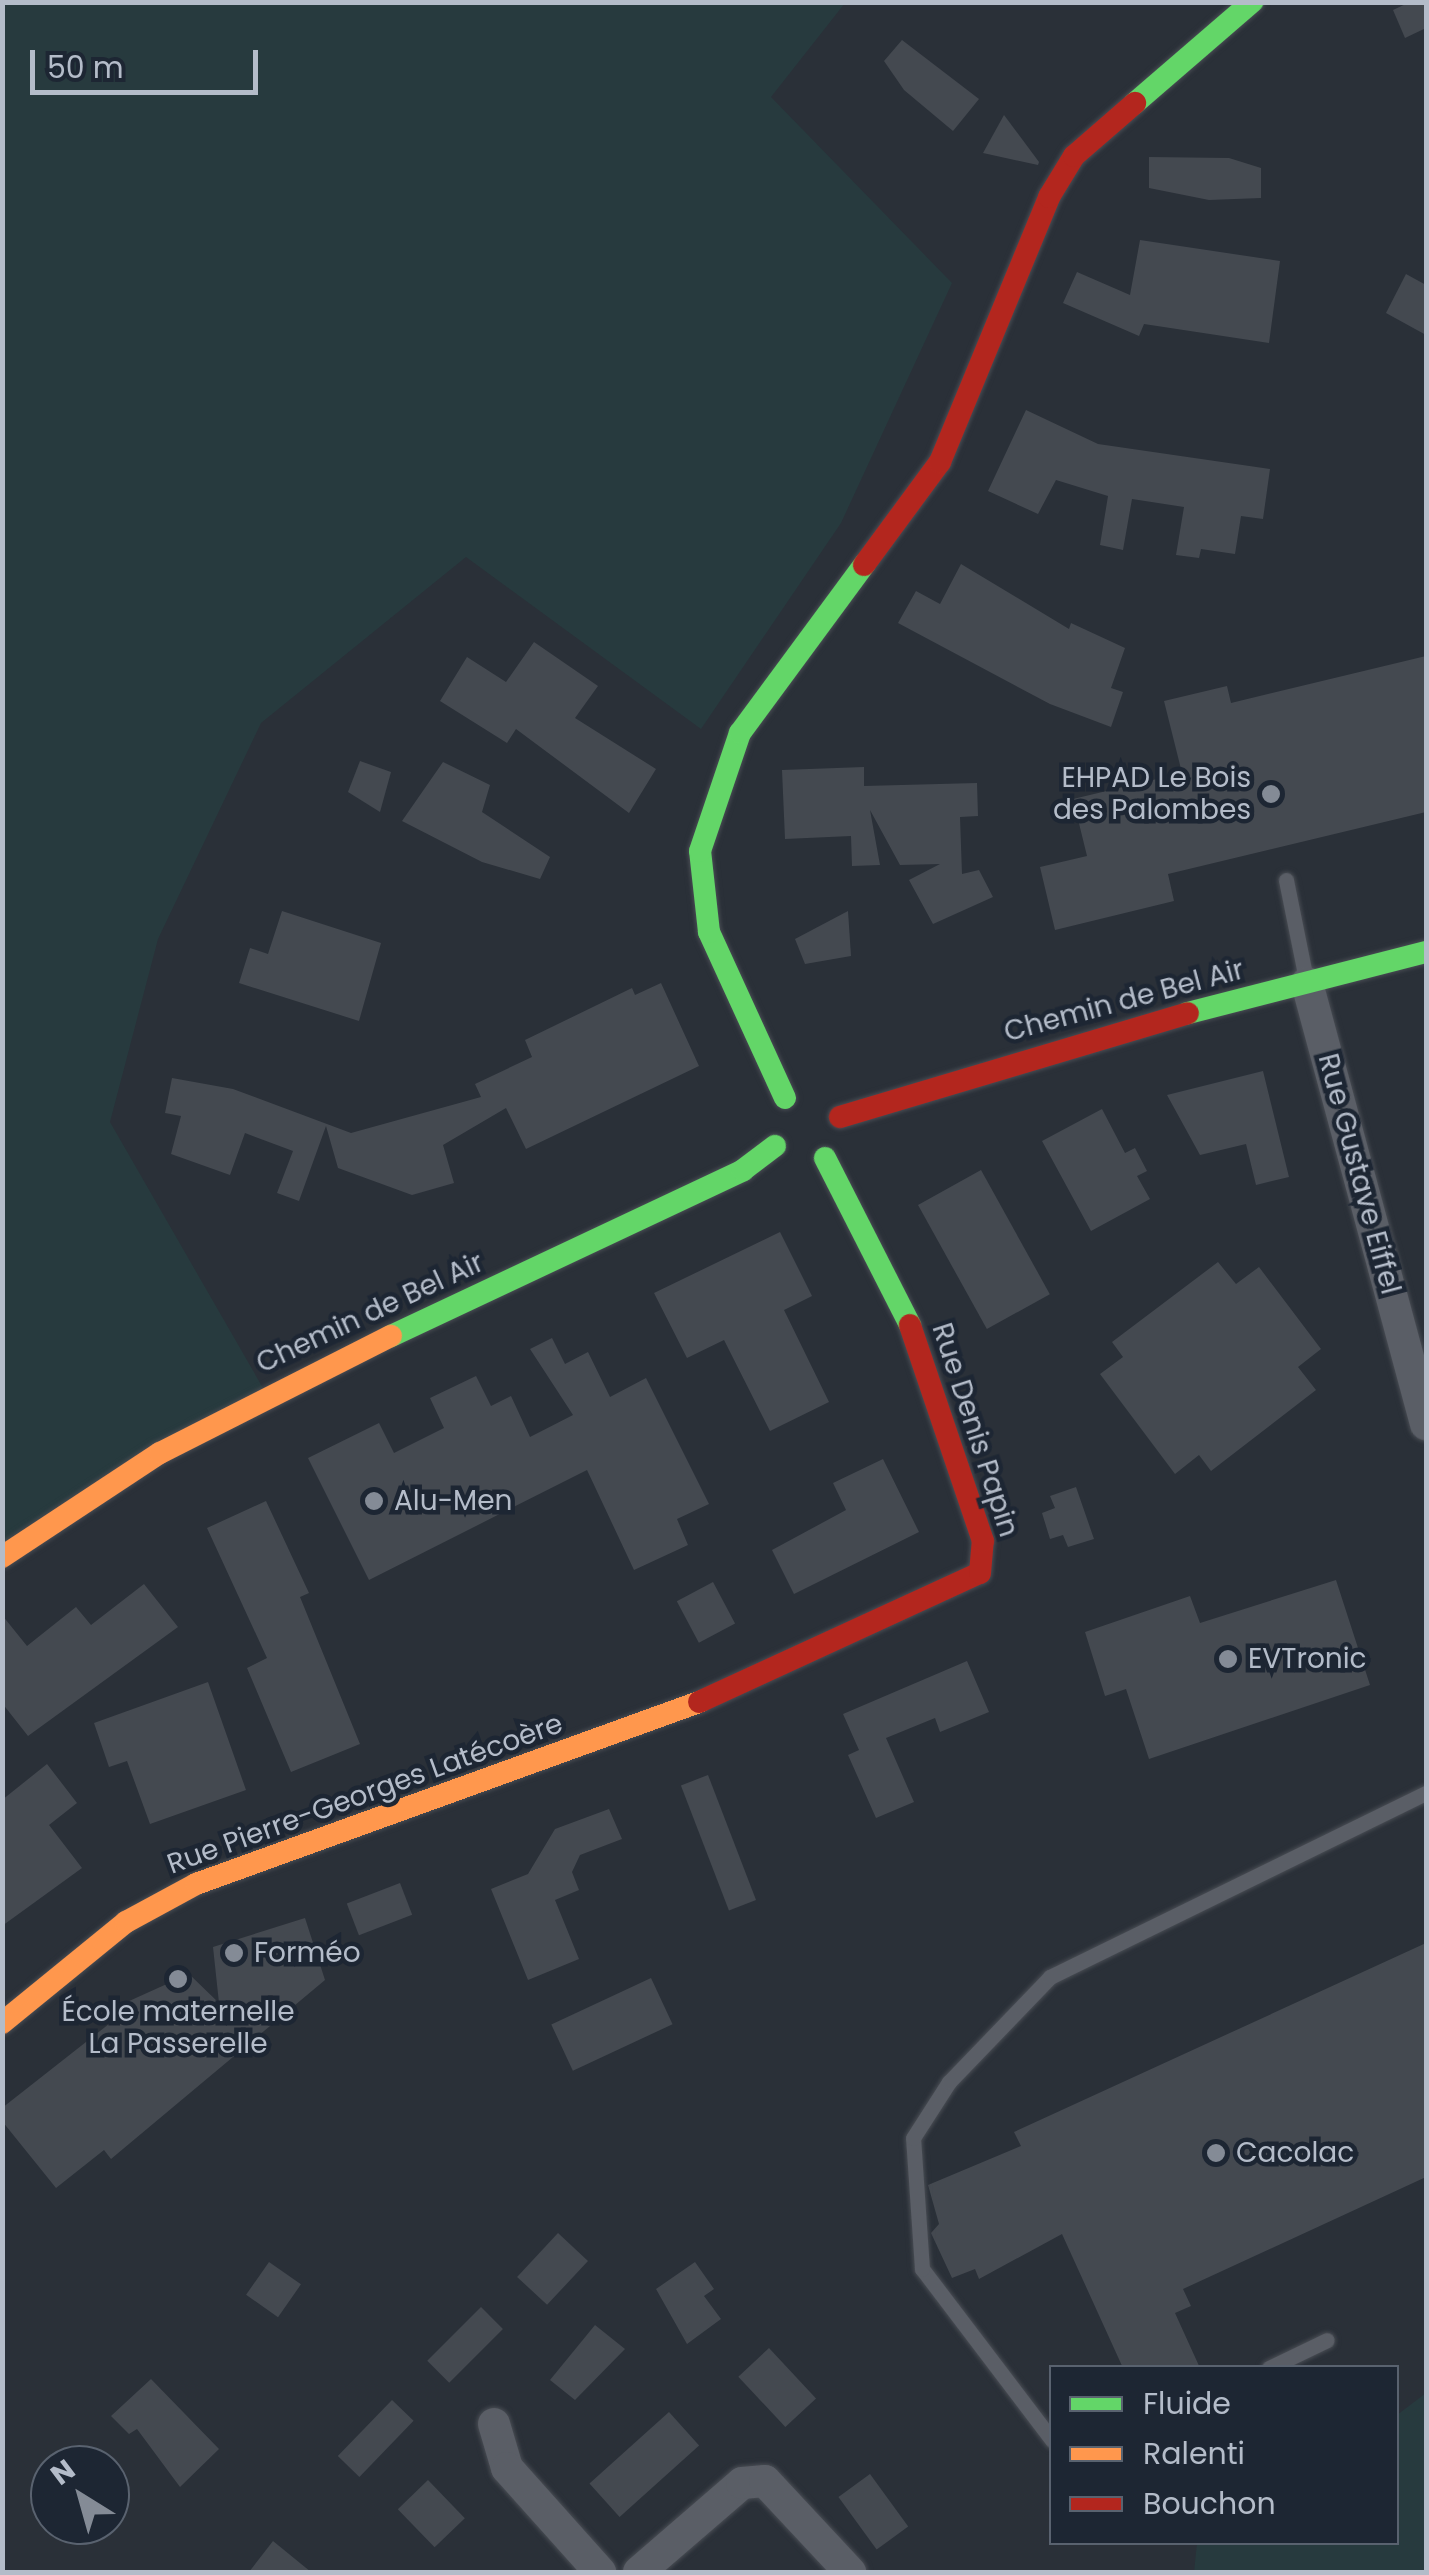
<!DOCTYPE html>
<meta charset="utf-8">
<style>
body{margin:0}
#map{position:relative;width:1429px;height:2575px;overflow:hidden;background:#2a3038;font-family:Poppins,sans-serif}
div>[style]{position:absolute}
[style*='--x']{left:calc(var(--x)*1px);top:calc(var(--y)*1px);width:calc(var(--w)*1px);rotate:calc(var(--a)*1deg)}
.green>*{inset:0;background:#273a3e}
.building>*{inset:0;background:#444950;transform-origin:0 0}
.roads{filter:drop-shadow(0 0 2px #484c53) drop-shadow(0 0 2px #484c53)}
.lane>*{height:15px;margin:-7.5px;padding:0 7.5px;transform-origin:7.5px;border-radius:7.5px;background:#5a5e66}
.street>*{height:32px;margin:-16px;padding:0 16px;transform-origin:16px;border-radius:16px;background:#5a5e66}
.fast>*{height:22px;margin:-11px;padding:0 11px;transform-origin:11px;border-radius:11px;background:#63d668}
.slow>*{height:22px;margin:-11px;padding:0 11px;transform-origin:11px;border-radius:11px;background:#ff974d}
.jam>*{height:22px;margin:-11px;padding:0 11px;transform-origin:11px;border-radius:11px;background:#b3261e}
.dots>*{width:28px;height:28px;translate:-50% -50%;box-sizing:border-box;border:5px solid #1d2633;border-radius:50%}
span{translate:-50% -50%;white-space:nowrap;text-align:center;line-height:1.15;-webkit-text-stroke:9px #1d2633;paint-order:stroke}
.poi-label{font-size:28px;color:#b4bcc9}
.right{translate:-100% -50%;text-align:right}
.left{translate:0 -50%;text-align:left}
.street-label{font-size:28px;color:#b4bcc9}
.frame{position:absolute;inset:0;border:5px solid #b4bcc9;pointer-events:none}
.legend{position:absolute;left:1049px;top:2365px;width:350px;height:180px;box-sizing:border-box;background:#1d2633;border:2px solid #59626f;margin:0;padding:12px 18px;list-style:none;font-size:30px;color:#b4bcc9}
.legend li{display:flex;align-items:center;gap:20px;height:50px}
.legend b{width:50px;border:2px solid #59626f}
.north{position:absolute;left:30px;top:2445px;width:100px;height:100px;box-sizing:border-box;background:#1d2633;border:2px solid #59626f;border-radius:50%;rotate:323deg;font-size:28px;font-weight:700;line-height:40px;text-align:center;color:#b4bcc9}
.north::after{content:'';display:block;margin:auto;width:35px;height:45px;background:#848b96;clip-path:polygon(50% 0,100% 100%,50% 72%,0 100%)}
.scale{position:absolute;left:30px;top:50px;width:228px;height:45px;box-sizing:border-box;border:5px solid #b4bcc9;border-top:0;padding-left:12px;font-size:30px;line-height:35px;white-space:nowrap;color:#b4bcc9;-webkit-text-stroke:8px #1d2633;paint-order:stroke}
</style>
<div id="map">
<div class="green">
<div style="clip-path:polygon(3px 3px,845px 3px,771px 97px,952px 283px,841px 523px,701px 729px,466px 557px,261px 723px,158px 939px,110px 1122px,267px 1395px,3px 1557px)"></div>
<div style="clip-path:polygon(1426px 2393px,1426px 2572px,1194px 2572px,1197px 2543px,1396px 2542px,1397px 2415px)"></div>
</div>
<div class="building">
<div style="clip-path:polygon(1410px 2px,1426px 2px,1426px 28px,1405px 38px,1393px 10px)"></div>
<div style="clip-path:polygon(902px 40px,979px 99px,953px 131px,904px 90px,884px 61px)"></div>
<div style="clip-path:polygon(1004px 115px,1039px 162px,1038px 165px,983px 153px)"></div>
<div style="clip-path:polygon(1149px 157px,1229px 158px,1261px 168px,1261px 198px,1209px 200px,1149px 188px)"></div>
<div style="clip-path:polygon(1140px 240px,1280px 261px,1269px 343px,1144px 324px,1139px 336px,1063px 303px,1077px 272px,1130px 295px)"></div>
<div style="clip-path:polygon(1406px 274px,1426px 285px,1426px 335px,1386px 313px)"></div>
<div style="clip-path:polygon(1026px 410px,1098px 444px,1270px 469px,1263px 519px,1241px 516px,1235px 554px,1201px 549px,1199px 558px,1176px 555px,1184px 507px,1132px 499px,1123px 550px,1100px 545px,1108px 496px,1056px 480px,1038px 514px,988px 491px)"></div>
<div style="clip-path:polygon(961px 564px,1069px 629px,1071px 623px,1125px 648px,1111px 688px,1123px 692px,1111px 727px,1050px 704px,898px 623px,916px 591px,940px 604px)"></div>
<div style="clip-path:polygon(534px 642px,598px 686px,575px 718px,656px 769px,629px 813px,516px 729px,507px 743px,440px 701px,467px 657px,506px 682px)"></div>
<div style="clip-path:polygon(1426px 656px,1426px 812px,1168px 874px,1174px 901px,1055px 930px,1040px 867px,1087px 856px,1073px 799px,1182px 773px,1164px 701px,1227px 686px,1231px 703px)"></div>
<div style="clip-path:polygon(360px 761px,391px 772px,380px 812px,348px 792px)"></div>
<div style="clip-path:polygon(443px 762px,490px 785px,482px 812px,550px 857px,540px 879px,482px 862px,402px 821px)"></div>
<div style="clip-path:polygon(864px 767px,864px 786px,977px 783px,978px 816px,960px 817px,962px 874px,979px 870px,993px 897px,933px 924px,909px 880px,940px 864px,900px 865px,870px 810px,880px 865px,852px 866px,851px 836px,785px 839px,782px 770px)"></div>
<div style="clip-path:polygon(282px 911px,381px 943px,359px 1021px,239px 983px,250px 948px,268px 954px)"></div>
<div style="clip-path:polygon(848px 911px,851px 956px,805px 964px,795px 939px)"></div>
<div style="clip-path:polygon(661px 983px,699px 1066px,526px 1149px,506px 1108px,443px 1145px,454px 1183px,412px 1195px,338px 1168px,326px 1126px,299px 1201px,277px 1193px,293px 1151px,245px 1133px,230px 1175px,171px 1154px,181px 1116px,165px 1113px,172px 1078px,233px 1089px,351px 1133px,481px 1097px,475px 1084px,532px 1057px,525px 1040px,632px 988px,635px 995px)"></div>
<div style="clip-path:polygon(1263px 1071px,1289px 1177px,1256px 1185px,1246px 1144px,1200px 1155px,1167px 1095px)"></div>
<div style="clip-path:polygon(1102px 1109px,1125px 1153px,1135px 1148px,1147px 1171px,1137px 1176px,1150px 1199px,1091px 1231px,1042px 1141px)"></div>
<div style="left:981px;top:1170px;width:142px;height:72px;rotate:61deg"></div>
<div style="clip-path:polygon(780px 1232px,812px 1296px,784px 1310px,829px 1402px,770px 1431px,724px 1340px,687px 1358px,654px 1293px)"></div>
<div style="clip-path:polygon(1218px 1262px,1236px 1284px,1259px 1267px,1321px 1349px,1298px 1367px,1316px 1390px,1211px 1471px,1199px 1455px,1175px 1474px,1100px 1374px,1123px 1357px,1112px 1342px)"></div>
<div style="clip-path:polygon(552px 1338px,565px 1364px,588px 1352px,610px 1397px,646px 1378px,709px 1504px,677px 1519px,688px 1545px,634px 1570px,587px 1470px,369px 1580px,308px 1458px,379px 1423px,394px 1453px,444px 1428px,430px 1398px,476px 1376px,491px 1406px,511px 1396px,530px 1437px,573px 1415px,530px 1349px)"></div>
<div style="clip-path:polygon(883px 1459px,919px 1532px,794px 1594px,772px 1550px,846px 1510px,833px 1483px)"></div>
<div style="clip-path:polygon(1076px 1487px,1094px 1539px,1068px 1547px,1063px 1535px,1050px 1539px,1042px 1513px,1055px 1508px,1050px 1496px)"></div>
<div style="clip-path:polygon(266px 1501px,309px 1593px,300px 1597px,360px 1744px,291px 1772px,247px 1668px,267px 1658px,207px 1528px)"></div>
<div style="clip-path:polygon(1336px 1580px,1370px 1685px,1149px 1759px,1126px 1689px,1105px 1696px,1085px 1632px,1190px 1596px,1200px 1623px)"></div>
<div style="left:713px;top:1582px;width:47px;height:41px;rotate:62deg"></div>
<div style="clip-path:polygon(144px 1584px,178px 1627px,28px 1736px,2px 1703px,2px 1615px,27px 1646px,76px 1607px,91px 1625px)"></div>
<div style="clip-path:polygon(967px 1661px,989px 1712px,940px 1732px,935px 1718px,886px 1738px,914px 1802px,876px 1818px,848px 1755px,859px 1750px,843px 1714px)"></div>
<div style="clip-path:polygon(208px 1682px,246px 1790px,150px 1824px,127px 1761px,109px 1767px,94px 1723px)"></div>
<div style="clip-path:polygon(47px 1764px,77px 1803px,49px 1825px,82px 1868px,2px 1926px,2px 1800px)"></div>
<div style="left:708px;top:1775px;width:134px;height:29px;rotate:69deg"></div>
<div style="clip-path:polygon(609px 1809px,622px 1839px,580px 1855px,572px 1872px,579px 1890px,555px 1900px,579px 1959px,528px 1980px,491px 1889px,528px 1874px,555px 1829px)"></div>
<div style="left:400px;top:1883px;width:34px;height:57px;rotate:69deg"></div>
<div style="clip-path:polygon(305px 1918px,325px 1980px,111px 2159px,104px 2150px,56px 2188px,2px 2121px,2px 2108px,114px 2020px,107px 2011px,189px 1974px,219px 2003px,213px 1947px)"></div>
<div style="clip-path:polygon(1426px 1943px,1426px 2177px,1183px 2289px,1191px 2306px,1175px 2313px,1200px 2368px,1123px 2368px,1062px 2234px,979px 2279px,975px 2269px,952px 2278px,931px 2233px,939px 2224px,928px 2185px,1021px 2146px,1014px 2132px)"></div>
<div style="left:651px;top:1978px;width:51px;height:110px;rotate:65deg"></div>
<div style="left:558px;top:2233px;width:41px;height:60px;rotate:43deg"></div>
<div style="left:269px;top:2262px;width:39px;height:40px;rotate:35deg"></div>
<div style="clip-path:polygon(695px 2262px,714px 2289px,704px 2296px,721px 2319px,687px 2344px,656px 2289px)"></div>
<div style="left:481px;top:2307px;width:31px;height:76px;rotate:45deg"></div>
<div style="clip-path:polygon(595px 2325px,625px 2349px,575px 2400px,550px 2380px)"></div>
<div style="left:769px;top:2348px;width:69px;height:42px;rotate:47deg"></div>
<div style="clip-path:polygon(151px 2379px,219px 2449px,180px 2487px,137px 2429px,129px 2434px,111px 2416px)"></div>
<div style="left:392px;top:2400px;width:30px;height:78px;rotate:44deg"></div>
<div style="left:669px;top:2412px;width:45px;height:107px;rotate:48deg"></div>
<div style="left:870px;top:2474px;width:65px;height:39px;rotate:54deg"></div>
<div style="left:428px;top:2480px;width:53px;height:42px;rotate:46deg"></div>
<div style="clip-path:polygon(273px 2541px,311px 2572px,249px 2572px)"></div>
</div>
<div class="roads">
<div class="lane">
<div style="--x:1286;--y:880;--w:101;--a:78.6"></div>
<div style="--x:1269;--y:2368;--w:64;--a:-25.8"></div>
<div style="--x:1052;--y:2440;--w:215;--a:-127.2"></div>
<div style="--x:922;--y:2269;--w:131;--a:-93.9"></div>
<div style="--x:913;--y:2138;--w:67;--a:-57.3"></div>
<div style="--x:949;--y:2082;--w:146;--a:-46.1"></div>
<div style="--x:1050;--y:1977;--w:419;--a:-26.1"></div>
</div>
<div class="street">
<div style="--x:1307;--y:983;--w:457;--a:74.9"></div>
<div style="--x:494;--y:2424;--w:46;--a:73.5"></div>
<div style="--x:507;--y:2468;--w:140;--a:48.2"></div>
<div style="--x:639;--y:2572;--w:136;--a:-40.8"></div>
<div style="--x:742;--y:2483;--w:23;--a:-5"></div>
<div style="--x:765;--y:2481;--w:125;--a:47"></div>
</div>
<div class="fast">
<div style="--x:1135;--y:103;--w:155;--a:-40.8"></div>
<div style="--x:1188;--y:1013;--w:246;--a:-14.4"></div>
<div style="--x:785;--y:1098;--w:183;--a:-114.6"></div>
<div style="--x:709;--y:932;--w:81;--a:-96.3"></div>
<div style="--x:700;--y:851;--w:125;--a:-71.3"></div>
<div style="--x:740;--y:733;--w:209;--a:-53.6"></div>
<div style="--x:825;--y:1158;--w:187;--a:63"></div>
<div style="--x:391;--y:1336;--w:389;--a:-25.2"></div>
<div style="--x:743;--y:1170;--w:40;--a:-37"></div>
</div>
<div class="slow">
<div style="--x:2;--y:1557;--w:189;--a:-33.4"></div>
<div style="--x:160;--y:1453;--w:259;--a:-26.9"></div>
<div style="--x:2;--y:2023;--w:160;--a:-39.2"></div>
<div style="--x:126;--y:1922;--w:80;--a:-28.5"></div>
<div style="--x:196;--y:1884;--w:535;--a:-19.89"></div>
</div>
<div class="jam">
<div style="--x:864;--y:565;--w:128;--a:-53.6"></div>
<div style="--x:940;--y:462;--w:287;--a:-67.6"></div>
<div style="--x:1049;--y:197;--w:48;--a:-58.6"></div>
<div style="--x:1074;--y:156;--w:81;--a:-41"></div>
<div style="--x:840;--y:1117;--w:363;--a:-16.6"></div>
<div style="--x:699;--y:1702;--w:309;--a:-24.7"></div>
<div style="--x:980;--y:1573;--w:32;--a:-85"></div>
<div style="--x:983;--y:1541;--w:228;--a:-108.7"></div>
</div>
</div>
<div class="dots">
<div style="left:1271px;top:794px;background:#848b96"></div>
<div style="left:374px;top:1501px;background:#848b96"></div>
<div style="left:1228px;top:1659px;background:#848b96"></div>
<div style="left:234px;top:1953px;background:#848b96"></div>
<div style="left:178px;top:1979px;background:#848b96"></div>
<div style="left:1216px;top:2153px;background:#848b96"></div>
</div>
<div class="poi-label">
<span class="right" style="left:1251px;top:794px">EHPAD Le Bois<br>des Palombes</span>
<span class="left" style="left:394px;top:1501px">Alu-Men</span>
<span class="left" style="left:1248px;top:1659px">EVTronic</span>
<span class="left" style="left:254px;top:1953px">Forméo</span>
<span style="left:178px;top:2028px">École maternelle<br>La Passerelle</span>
<span class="left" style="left:1236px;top:2153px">Cacolac</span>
</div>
<div class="street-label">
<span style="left:1124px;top:1001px;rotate:-15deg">Chemin de Bel Air</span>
<span style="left:1359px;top:1174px;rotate:75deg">Rue Gustave Eiffel</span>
<span style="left:370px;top:1313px;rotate:-25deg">Chemin de Bel Air</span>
<span style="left:975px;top:1430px;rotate:72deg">Rue Denis Papin</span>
<span style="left:365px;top:1794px;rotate:-20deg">Rue Pierre-Georges Latécoère</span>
</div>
<div class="frame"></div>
<ul class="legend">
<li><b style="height:12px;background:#63d668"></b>Fluide</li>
<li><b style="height:12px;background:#ff974d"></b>Ralenti</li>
<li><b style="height:12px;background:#b3261e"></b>Bouchon</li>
</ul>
<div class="north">N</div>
<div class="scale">50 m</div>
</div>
